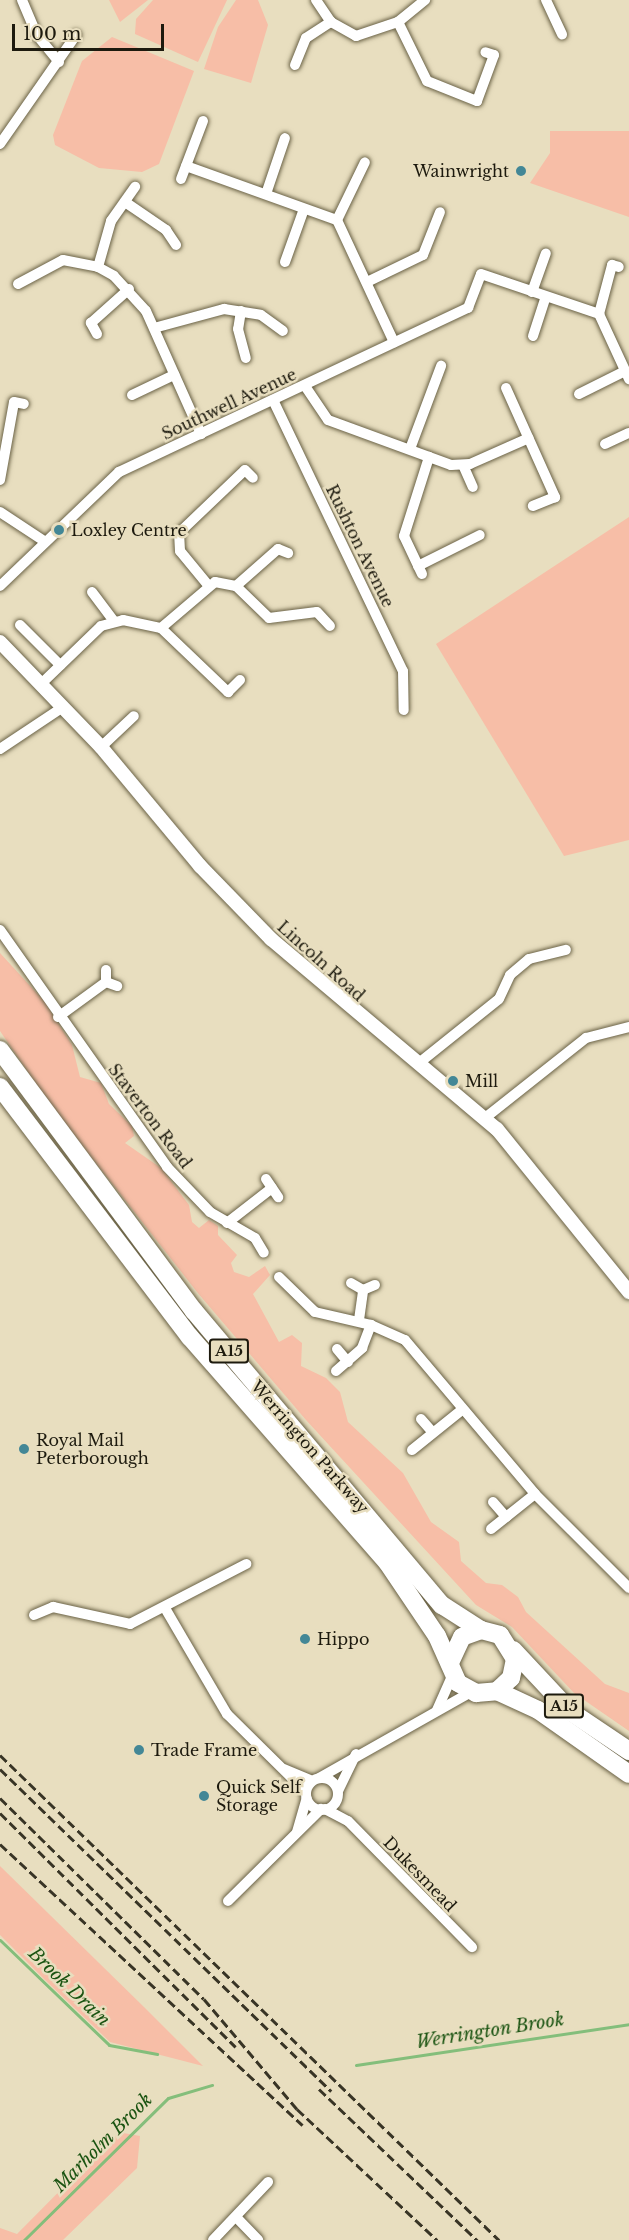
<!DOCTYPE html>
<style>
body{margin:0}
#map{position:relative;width:629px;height:2240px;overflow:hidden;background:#e8debf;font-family:"Libre Baskerville",serif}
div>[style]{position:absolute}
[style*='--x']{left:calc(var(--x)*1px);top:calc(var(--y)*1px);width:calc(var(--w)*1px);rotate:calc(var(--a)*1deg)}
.green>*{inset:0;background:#f7bea7}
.stream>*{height:3px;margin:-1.5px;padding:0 1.5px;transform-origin:1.5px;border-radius:1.5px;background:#84be7b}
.roads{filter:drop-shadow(0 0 2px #6a6246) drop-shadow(0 0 2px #6a6246)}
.street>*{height:10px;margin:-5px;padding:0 5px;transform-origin:5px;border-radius:5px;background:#fff}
.street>.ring{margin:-5px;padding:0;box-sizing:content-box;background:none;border:10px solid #fff;border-radius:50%}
.secondary>*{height:14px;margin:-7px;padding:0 7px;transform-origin:7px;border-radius:7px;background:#fff}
.highway>*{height:18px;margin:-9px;padding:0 9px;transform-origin:9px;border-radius:9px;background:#fff}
.rail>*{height:3px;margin-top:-1.5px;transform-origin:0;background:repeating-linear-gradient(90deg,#383425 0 9px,transparent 0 13.5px)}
.dots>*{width:16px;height:16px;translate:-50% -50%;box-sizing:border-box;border:3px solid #e8debf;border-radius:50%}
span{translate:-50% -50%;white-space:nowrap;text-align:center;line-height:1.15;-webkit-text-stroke:5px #e8debf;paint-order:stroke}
.shield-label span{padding:2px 4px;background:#e8debf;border:2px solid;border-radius:4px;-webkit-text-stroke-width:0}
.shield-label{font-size:15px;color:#1d1a0e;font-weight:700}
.poi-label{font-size:16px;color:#1d1a0e}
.right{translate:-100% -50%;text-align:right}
.left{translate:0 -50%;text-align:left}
.street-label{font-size:16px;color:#1d1a0e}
.water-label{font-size:18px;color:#1b5412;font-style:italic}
.scale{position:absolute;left:12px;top:24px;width:152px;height:27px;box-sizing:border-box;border:3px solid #1d1a0e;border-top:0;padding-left:8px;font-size:18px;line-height:21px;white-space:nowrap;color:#1d1a0e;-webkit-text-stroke:4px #e8debf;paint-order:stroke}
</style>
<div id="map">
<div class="green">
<div style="clip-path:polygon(109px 0,148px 0,120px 22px)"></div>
<div style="clip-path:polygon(153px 0,227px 0,198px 62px,135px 34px,136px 19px)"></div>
<div style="clip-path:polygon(236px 0,258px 0,268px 25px,251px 83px,204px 69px,218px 27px)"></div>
<div style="clip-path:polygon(112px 37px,194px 71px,159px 164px,142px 172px,99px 168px,55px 145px,53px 135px,82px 61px)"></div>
<div style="clip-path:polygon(550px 131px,629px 131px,629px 217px,530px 183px,550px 153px)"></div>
<div style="clip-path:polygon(629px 517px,629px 840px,564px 856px,436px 644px)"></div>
<div style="clip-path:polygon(0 953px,44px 1001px,72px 1045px,80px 1077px,101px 1083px,109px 1104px,132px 1126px,134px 1136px,125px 1143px,161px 1168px,189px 1205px,192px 1222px,199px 1228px,209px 1220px,218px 1226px,218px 1235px,237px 1255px,231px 1263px,234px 1272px,249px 1277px,265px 1266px,270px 1275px,253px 1294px,279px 1342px,292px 1335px,302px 1343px,301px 1366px,326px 1378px,340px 1392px,348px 1422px,403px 1473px,431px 1522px,459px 1542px,461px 1561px,486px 1583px,502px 1585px,518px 1597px,526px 1612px,605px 1684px,629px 1693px,629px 1731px,574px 1693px,512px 1627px,476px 1605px,306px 1420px,197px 1292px,49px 1103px,0 1031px)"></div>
<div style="clip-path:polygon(0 1866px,146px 2009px,203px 2066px,110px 2042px,44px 1979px,0 1935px)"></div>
<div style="clip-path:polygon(118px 2132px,140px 2136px,137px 2168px,63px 2240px,0 2240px,0 2228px,17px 2234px)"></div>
</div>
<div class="stream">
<div style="--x:0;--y:1940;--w:151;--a:43.9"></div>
<div style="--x:109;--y:2045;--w:49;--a:10.6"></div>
<div style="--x:356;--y:2065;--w:276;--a:-8.5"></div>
<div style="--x:24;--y:2240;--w:202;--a:-44.6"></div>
<div style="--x:168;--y:2098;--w:46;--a:-16.5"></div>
</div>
<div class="roads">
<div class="street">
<div style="--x:22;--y:0;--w:38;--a:67"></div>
<div style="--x:37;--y:35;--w:35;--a:51"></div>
<div style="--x:316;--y:0;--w:27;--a:56"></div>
<div style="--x:331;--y:22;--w:29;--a:29"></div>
<div style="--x:356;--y:36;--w:44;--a:-18.4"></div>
<div style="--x:398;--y:22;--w:35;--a:-39"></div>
<div style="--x:546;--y:0;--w:38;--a:65"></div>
<div style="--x:398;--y:22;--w:66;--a:63.8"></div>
<div style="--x:427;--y:81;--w:54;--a:21.8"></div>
<div style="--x:477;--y:101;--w:49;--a:-69.7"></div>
<div style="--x:494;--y:55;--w:9;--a:-162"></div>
<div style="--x:295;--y:65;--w:29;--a:-68"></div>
<div style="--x:306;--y:38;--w:30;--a:-33"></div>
<div style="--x:0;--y:144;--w:133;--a:-55.1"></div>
<div style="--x:186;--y:166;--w:160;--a:19.7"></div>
<div style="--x:337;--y:220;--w:135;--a:65"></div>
<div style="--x:181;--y:179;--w:62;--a:-69.2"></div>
<div style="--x:266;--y:194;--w:59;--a:-71.3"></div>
<div style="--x:125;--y:202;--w:50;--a:34.3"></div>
<div style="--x:166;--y:230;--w:18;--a:56"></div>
<div style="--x:337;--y:220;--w:64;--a:-64.2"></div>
<div style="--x:285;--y:262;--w:56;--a:-70.3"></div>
<div style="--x:98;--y:267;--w:48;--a:-74.2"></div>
<div style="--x:111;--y:221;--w:42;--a:-54.8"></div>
<div style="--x:367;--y:282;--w:62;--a:-25.7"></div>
<div style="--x:423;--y:255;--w:46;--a:-68.4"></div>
<div style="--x:18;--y:284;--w:51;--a:-28.1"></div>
<div style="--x:63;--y:260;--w:36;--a:11"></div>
<div style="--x:98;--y:267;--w:18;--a:29"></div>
<div style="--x:114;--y:276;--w:47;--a:47.6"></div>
<div style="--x:146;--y:311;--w:135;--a:65.9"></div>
<div style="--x:532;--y:292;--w:41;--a:-70.3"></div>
<div style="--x:241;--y:311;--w:18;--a:99"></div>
<div style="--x:238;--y:329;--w:30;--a:75"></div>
<div style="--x:599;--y:314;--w:51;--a:-75.1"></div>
<div style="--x:612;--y:265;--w:7;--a:16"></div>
<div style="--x:154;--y:328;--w:73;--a:-15.2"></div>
<div style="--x:224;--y:309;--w:37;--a:9"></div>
<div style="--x:261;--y:315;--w:27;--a:36"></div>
<div style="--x:97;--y:334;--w:13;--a:-119"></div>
<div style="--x:91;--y:323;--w:51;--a:-41.8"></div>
<div style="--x:533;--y:336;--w:40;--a:-72"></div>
<div style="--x:305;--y:386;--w:41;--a:55.9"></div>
<div style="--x:328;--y:420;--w:131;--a:20.1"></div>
<div style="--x:451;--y:465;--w:19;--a:-3"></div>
<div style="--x:470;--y:464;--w:64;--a:-23.8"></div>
<div style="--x:506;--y:388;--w:120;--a:65.8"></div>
<div style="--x:555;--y:497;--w:24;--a:158"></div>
<div style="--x:579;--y:394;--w:51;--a:-26.6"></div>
<div style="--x:132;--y:395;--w:47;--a:-25.5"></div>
<div style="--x:273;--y:400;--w:301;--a:64.4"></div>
<div style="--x:403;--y:671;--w:39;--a:89"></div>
<div style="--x:605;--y:444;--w:26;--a:-25"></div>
<div style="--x:410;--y:449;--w:89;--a:-69.5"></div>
<div style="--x:463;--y:465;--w:24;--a:66"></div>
<div style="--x:0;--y:480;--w:79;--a:-79.8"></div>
<div style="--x:14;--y:402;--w:10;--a:11"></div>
<div style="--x:0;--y:512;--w:53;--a:33.4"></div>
<div style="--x:418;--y:566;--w:69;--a:-26.6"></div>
<div style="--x:422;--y:574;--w:42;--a:-115.3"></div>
<div style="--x:404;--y:536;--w:83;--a:-72.4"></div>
<div style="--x:208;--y:585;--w:44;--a:-129.5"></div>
<div style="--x:180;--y:551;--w:18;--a:-93"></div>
<div style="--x:179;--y:533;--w:91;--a:-43.7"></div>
<div style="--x:245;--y:470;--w:11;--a:45"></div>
<div style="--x:0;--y:586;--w:165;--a:-43.8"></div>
<div style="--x:119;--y:472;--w:386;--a:-25.2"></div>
<div style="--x:468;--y:308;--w:36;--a:-69"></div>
<div style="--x:481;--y:274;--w:125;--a:18.7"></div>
<div style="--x:599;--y:314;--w:72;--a:65.2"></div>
<div style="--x:236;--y:586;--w:56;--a:-41.4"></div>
<div style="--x:278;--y:549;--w:11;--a:22"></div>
<div style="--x:92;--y:592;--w:35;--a:53"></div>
<div style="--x:20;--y:625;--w:57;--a:45"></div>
<div style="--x:161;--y:628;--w:93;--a:43.7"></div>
<div style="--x:228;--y:692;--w:17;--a:-45"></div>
<div style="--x:41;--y:684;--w:83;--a:-44"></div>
<div style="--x:101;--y:626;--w:23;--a:-15"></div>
<div style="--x:123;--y:620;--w:39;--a:12"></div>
<div style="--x:161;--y:628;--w:71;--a:-40.4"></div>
<div style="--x:215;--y:582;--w:21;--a:11"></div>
<div style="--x:236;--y:586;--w:46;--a:44.1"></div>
<div style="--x:269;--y:618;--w:48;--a:-7.1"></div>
<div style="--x:317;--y:612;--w:19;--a:47"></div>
<div style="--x:101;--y:747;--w:45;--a:-43.2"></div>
<div style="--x:0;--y:749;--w:76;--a:-33.7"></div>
<div style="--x:0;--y:930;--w:290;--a:54.8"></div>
<div style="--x:167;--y:1167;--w:62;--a:46.3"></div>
<div style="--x:210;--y:1212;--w:52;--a:30"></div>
<div style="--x:255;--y:1238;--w:17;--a:59"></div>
<div style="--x:106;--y:970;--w:12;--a:90"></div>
<div style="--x:106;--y:982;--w:12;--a:20"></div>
<div style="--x:58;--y:1017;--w:59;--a:-36.1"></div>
<div style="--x:419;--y:1063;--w:102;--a:-38.7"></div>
<div style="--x:499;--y:999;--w:26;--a:-65"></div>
<div style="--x:510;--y:975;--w:25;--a:-40"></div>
<div style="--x:529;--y:959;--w:38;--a:-14"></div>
<div style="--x:485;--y:1118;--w:129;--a:-38.4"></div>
<div style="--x:586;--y:1038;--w:44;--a:-14.3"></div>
<div style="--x:266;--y:1179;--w:22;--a:56"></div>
<div style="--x:227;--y:1223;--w:57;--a:-37.9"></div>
<div style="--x:279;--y:1277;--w:50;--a:44.2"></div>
<div style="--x:315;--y:1312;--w:57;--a:13.1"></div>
<div style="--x:351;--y:1283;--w:14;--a:30"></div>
<div style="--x:363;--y:1290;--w:13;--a:-23"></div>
<div style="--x:359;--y:1320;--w:30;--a:-82"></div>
<div style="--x:337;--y:1349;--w:17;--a:50"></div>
<div style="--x:336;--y:1371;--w:35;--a:-41"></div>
<div style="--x:362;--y:1348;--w:25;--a:-69"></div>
<div style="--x:371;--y:1325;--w:37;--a:24"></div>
<div style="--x:405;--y:1340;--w:202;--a:49.8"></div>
<div style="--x:421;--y:1419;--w:18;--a:49"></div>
<div style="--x:412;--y:1450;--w:65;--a:-38.8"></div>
<div style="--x:493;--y:1502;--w:20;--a:49"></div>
<div style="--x:491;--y:1529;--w:56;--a:-38.5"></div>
<div style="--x:535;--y:1494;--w:133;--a:45"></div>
<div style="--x:165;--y:1608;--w:123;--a:59.7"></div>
<div style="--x:227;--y:1714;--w:111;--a:44.6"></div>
<div style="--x:34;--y:1615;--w:21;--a:-23"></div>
<div style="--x:53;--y:1607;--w:79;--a:12.4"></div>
<div style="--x:130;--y:1624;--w:131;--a:-27.3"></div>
<div style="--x:437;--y:1710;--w:39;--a:-66"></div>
<div style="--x:284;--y:1769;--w:30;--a:23"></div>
<div style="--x:319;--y:1778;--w:175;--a:-29.5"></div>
<div class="ring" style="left:306px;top:1778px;width:22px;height:22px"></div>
<div style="--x:338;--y:1791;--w:41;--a:-64.1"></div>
<div style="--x:325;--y:1809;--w:26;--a:28"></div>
<div style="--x:348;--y:1821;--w:177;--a:45.5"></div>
<div style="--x:297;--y:1832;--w:35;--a:-74"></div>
<div style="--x:228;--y:1901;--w:131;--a:-44.7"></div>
<div style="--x:236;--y:2217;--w:32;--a:46"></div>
<div style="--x:213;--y:2240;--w:80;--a:-46.5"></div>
</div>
<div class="secondary">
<div style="--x:0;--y:642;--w:146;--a:46.1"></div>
<div style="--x:101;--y:747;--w:155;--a:50.2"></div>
<div style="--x:200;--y:866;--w:102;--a:45.8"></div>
<div style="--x:271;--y:939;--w:295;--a:40.1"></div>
<div style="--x:497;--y:1129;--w:210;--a:51"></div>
</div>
<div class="highway">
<div style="--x:0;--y:1050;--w:325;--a:53.4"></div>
<div style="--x:194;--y:1311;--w:385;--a:49.9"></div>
<div style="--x:442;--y:1605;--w:46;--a:32.7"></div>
<div style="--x:0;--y:1087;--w:314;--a:52.8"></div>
<div style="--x:190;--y:1337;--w:299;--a:48.8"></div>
<div style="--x:387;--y:1562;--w:89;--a:56"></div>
<div style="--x:437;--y:1636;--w:51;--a:65.9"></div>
<div style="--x:458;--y:1683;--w:21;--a:29"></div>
<div style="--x:476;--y:1693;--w:21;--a:-5"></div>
<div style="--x:497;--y:1691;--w:19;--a:-43"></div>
<div style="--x:511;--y:1678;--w:19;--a:-78"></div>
<div style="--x:515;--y:1659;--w:28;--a:-122"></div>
<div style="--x:500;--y:1635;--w:20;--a:-165"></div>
<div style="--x:481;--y:1630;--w:20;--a:160"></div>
<div style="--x:462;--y:1637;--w:29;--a:115"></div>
<div style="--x:513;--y:1650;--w:85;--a:46.9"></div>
<div style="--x:571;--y:1712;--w:70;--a:33.9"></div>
<div style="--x:497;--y:1691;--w:45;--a:24.9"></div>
<div style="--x:538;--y:1710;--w:111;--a:35.1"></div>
</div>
</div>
<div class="rail">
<div style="--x:0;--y:1755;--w:696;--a:44.18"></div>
<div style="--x:0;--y:1769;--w:462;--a:44.2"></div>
<div style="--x:0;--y:1798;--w:286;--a:44.6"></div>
<div style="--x:204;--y:1999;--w:144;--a:49.8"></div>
<div style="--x:297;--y:2109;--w:192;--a:43.1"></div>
<div style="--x:0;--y:1813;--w:332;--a:44.8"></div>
<div style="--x:0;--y:1844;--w:413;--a:42.9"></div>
<div style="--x:319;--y:2089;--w:219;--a:43.7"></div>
</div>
<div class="dots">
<div style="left:521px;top:171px;background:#438796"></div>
<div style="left:59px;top:530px;background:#438796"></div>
<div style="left:453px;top:1081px;background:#438796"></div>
<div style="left:24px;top:1449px;background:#438796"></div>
<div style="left:305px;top:1639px;background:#438796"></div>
<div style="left:139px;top:1750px;background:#438796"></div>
<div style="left:204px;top:1796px;background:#438796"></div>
</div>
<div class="shield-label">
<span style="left:229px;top:1351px">A15</span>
<span style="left:564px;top:1706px">A15</span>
</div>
<div class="poi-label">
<span class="right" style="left:509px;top:171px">Wainwright</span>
<span class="left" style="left:71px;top:530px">Loxley Centre</span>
<span class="left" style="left:465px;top:1081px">Mill</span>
<span class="left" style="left:36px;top:1449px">Royal Mail<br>Peterborough</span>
<span class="left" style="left:317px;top:1639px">Hippo</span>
<span class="left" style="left:151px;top:1750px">Trade Frame</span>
<span class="left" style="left:216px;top:1796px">Quick Self<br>Storage</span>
</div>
<div class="street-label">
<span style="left:229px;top:404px;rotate:-25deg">Southwell Avenue</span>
<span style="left:360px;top:546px;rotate:64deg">Rushton Avenue</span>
<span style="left:321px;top:961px;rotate:42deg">Lincoln Road</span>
<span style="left:150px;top:1116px;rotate:53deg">Staverton Road</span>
<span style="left:310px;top:1447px;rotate:49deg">Werrington Parkway</span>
<span style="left:420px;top:1874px;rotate:46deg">Dukesmead</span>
</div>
<div class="water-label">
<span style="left:69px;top:1987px;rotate:44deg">Brook Drain</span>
<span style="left:490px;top:2031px;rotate:-9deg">Werrington Brook</span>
<span style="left:103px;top:2143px;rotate:-45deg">Marholm Brook</span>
</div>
<div class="scale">100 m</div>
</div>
